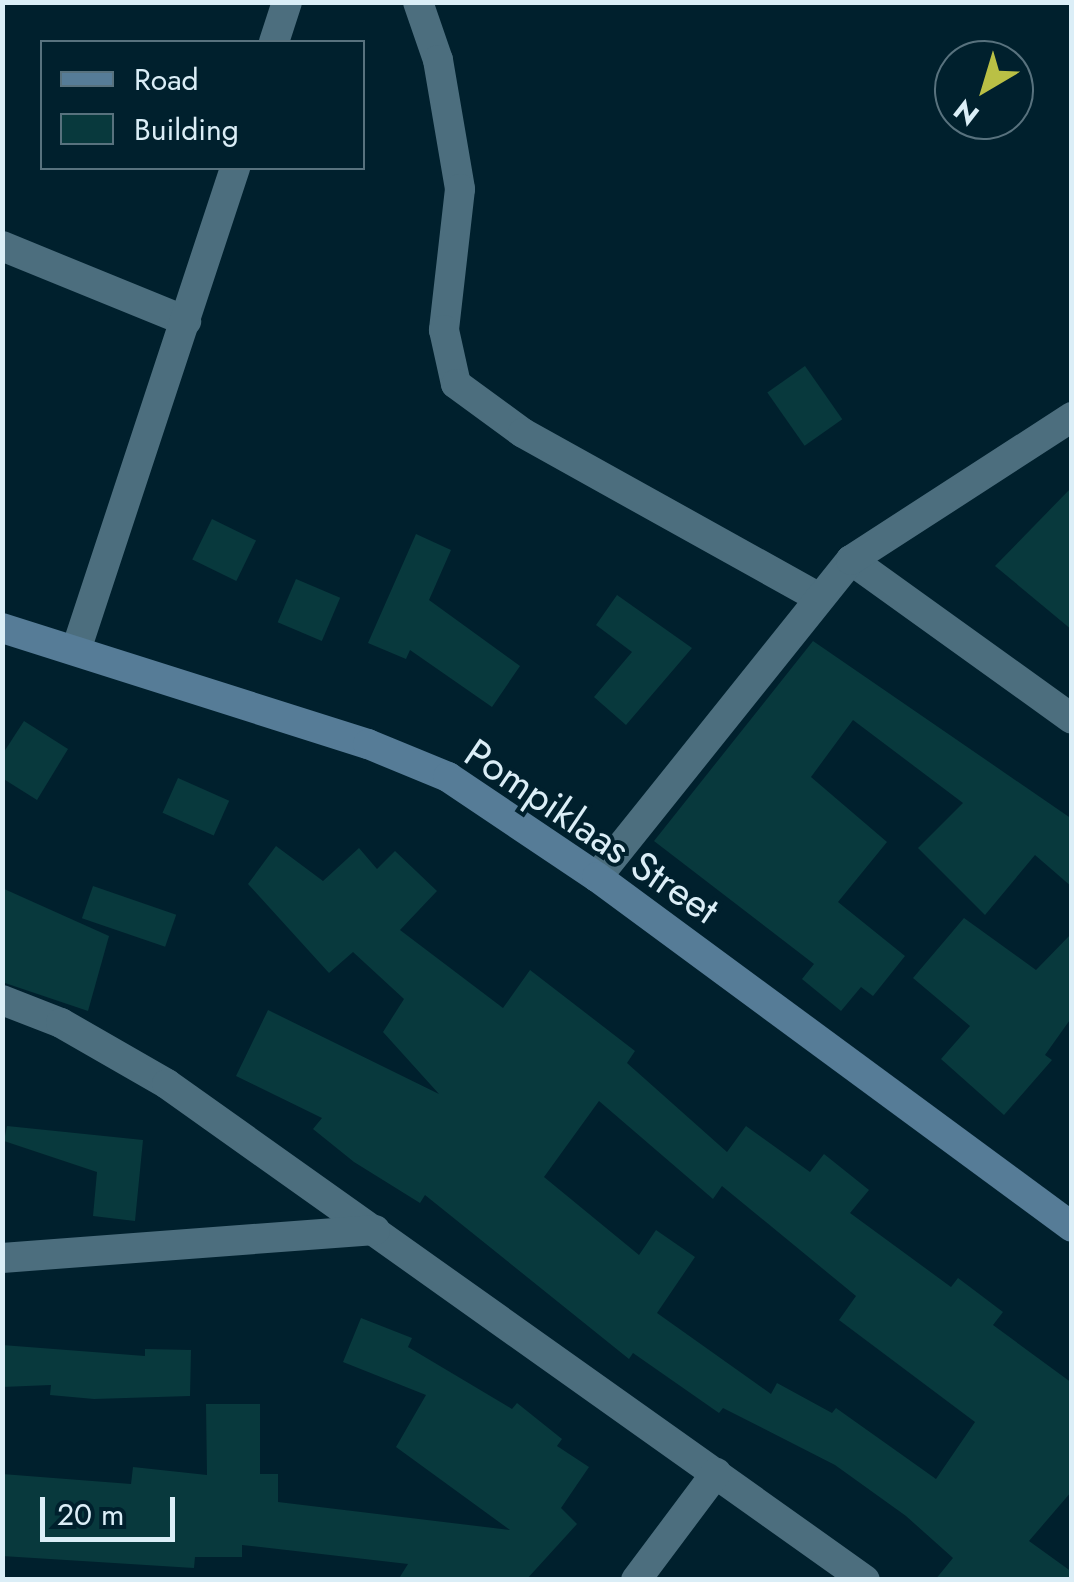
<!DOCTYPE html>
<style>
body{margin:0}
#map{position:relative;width:1074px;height:1582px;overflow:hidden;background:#00202d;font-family:Jost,sans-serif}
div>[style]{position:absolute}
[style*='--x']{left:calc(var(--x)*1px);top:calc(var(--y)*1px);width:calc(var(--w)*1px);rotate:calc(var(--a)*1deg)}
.building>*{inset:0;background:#08393d;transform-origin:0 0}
.street>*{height:30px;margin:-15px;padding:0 15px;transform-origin:15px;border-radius:15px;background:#4c6e7e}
.secondary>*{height:30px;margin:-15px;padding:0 15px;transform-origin:15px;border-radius:15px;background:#567c97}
span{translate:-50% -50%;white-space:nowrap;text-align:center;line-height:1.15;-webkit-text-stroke:8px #00202d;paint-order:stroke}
.street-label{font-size:40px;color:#dbeef7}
.frame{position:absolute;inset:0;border:5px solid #dbeef7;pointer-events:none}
.legend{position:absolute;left:40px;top:40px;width:325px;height:130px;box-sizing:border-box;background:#00202d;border:2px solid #58727e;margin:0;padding:12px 18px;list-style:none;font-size:30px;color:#dbeef7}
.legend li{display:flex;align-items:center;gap:20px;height:50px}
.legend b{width:50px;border:2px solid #58727e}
.north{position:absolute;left:934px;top:40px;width:100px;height:100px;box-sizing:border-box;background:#00202d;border:2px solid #58727e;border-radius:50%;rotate:218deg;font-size:28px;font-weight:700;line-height:40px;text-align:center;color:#dbeef7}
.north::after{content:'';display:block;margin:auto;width:35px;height:45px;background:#bac045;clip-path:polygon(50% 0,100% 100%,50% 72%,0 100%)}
.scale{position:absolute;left:40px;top:1497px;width:135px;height:45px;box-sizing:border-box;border:5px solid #dbeef7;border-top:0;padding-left:12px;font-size:30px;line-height:35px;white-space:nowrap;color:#dbeef7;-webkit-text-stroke:8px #00202d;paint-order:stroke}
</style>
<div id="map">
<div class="building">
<div style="left:805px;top:366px;width:65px;height:46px;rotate:55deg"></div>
<div style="clip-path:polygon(1072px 487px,1072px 630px,995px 566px)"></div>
<div style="left:212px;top:519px;width:49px;height:45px;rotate:26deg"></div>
<div style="clip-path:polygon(416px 534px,451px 550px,429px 600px,520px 666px,492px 707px,410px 650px,406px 659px,368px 643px)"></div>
<div style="left:296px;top:579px;width:48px;height:47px;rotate:23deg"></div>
<div style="clip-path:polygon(617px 595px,692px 648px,626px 725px,594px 697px,632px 652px,596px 625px)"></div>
<div style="clip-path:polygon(813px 641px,1072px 819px,1072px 887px,1035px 855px,985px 915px,918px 848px,963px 803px,853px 720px,811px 777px,887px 842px,838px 902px,905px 956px,873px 996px,861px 987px,841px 1011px,802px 979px,814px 964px,654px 841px)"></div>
<div style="clip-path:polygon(24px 721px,68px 749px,37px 800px,2px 778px,2px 755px)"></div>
<div style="left:178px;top:778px;width:56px;height:38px;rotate:24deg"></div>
<div style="clip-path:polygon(evenodd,276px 846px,323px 881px,359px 848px,377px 869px,395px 851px,437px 891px,400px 930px,503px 1008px,530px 970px,635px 1051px,627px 1063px,727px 1152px,746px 1126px,810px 1172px,824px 1154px,869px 1190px,850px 1213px,951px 1287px,958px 1278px,1003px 1312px,993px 1325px,1072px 1383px,1072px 1491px,1029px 1541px,1072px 1572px,1072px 1580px,935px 1580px,953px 1558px,906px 1516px,835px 1465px,723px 1408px,719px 1413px,633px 1353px,629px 1359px,425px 1195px,420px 1203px,354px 1162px,313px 1129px,322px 1118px,236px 1076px,268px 1010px,439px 1094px,383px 1032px,404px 999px,353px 952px,329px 973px,248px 884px,276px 846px,599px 1101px,713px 1199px,722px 1186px,856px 1296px,839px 1320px,975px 1422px,936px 1479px,836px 1408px,832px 1413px,777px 1383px,771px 1394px,657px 1313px,695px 1257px,656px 1230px,639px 1255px,544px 1177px,599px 1101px)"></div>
<div style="left:93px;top:886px;width:88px;height:34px;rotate:19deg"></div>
<div style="clip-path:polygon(2px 888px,109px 936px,88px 1011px,2px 982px)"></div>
<div style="clip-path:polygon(964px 918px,1036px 970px,1072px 933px,1072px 1017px,1045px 1055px,1052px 1060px,1004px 1115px,941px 1059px,970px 1026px,913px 978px)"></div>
<div style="clip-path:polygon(7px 1126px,143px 1140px,135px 1221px,93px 1216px,97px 1172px,4px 1141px)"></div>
<div style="clip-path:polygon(361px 1318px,412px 1338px,408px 1347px,512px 1409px,517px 1403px,562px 1439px,557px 1446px,589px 1467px,561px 1508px,577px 1524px,526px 1580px,398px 1580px,408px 1564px,242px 1545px,242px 1557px,195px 1557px,194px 1568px,2px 1556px,2px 1474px,131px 1484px,133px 1467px,207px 1475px,206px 1404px,260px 1404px,260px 1474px,278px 1474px,278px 1502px,510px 1530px,396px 1447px,426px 1395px,343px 1362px)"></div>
<div style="clip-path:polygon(2px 1345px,145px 1356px,145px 1349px,191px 1350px,190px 1396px,94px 1399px,50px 1395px,51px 1385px,2px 1387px)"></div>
</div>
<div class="street">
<div style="--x:418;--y:2;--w:61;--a:71"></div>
<div style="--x:438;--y:60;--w:131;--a:80.3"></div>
<div style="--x:460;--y:189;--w:142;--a:96.5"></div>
<div style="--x:444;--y:330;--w:55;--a:77.5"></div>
<div style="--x:456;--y:384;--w:83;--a:36.2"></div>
<div style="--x:523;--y:433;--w:339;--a:29.1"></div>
<div style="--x:274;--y:42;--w:42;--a:-72"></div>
<div style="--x:2;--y:246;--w:199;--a:22.2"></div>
<div style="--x:851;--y:560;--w:272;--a:35.7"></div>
<div style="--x:76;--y:650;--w:508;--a:-71.74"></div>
<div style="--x:597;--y:877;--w:406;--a:-51.3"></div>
<div style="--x:851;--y:560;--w:263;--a:-32.9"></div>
<div style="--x:2;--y:1000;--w:63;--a:21.3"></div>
<div style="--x:61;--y:1023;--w:122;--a:29.9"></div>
<div style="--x:167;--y:1084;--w:856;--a:35.4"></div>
<div style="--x:2;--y:1258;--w:374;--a:-4.3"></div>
<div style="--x:636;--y:1580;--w:134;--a:-53.2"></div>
</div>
<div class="secondary">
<div style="--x:2;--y:628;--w:384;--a:17.6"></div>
<div style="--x:368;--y:744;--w:87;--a:22.4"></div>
<div style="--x:448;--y:777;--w:179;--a:33.9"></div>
<div style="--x:597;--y:877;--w:590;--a:36.38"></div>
</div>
<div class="street-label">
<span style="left:592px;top:831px;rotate:34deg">Pompiklaas Street</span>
</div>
<div class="frame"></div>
<ul class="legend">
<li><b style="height:12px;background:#567c97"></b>Road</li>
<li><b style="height:28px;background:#08393d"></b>Building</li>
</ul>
<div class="north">N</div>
<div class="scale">20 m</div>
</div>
